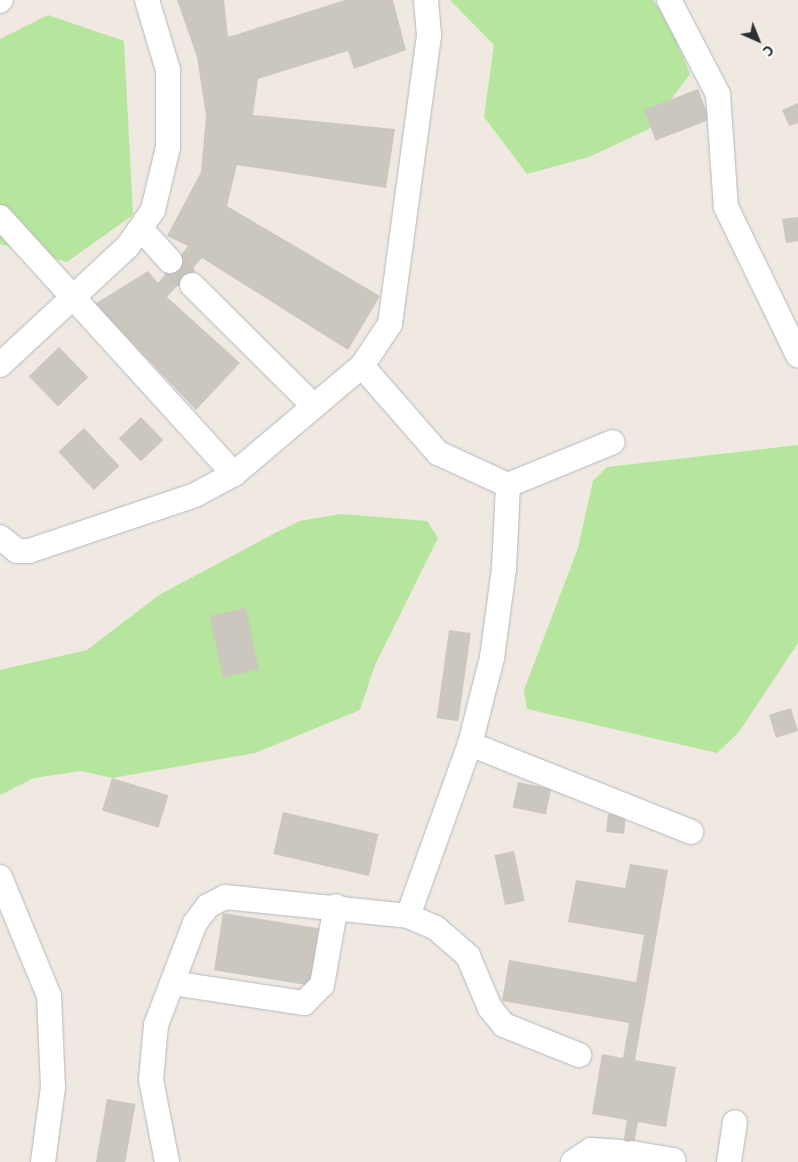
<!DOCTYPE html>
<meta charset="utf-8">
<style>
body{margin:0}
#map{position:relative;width:798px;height:1162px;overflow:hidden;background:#efe9e1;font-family:"Open Sans",sans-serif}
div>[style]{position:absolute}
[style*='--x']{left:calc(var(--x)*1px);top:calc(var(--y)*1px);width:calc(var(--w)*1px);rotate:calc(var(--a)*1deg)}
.green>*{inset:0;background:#b6e59e}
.building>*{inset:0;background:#cbc7bf;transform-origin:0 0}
.minor-tunnel>*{height:24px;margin-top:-12px;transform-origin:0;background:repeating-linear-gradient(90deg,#c8c4bd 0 24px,transparent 0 36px)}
.roads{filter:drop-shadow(0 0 1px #b4b7c1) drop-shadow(0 0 1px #b4b7c1)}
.minor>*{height:24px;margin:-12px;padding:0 12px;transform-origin:12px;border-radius:12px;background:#fff}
span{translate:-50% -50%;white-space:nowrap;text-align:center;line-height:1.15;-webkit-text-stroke:4px #fff;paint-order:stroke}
.north{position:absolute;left:733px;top:15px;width:50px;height:50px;-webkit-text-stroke:4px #fff;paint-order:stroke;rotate:136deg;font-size:14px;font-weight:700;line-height:20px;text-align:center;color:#2e2e2e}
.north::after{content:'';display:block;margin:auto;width:18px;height:22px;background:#2e2e2e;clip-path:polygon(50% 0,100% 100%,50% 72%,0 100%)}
</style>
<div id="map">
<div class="green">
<div style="clip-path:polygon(450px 0,653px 0,669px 22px,690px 74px,649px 129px,589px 157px,527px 174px,484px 117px,494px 45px)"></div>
<div style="clip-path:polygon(48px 15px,124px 41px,133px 215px,67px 262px,0 244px,0 39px)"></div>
<div style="clip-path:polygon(798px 445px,798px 643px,739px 732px,717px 753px,527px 709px,524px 690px,578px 548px,593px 481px,607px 467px)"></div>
<div style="clip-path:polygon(341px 514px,427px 521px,438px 538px,375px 665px,360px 710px,255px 753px,112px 778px,81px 771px,34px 778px,0 795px,0 670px,87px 650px,159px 595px,275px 533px,300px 521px)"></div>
</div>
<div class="building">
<div style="clip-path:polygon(177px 0,224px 0,228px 37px,345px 0,393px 0,406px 50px,354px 69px,348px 51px,258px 79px,253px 115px,395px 129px,386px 188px,237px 165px,227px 206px,380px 296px,348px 350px,202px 258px,167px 297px,240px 363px,196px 410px,95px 304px,148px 271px,158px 283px,188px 246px,167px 236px,201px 172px,206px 116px,197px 57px)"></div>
<div style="left:698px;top:89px;width:33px;height:58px;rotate:69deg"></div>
<div style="clip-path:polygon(798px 103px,798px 123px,789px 126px,782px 110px)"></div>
<div style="clip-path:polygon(798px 217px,798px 241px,786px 243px,782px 219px)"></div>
<div style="left:59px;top:347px;width:42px;height:42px;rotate:46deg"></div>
<div style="left:141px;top:417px;width:32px;height:31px;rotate:46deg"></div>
<div style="left:84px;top:428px;width:52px;height:35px;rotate:47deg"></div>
<div style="left:246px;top:608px;width:63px;height:37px;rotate:78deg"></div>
<div style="left:449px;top:630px;width:22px;height:89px;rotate:8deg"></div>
<div style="left:791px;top:708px;width:24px;height:23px;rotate:73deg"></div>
<div style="left:112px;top:778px;width:59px;height:34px;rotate:17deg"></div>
<div style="left:518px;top:782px;width:34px;height:26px;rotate:12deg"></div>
<div style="left:283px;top:812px;width:98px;height:43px;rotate:13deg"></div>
<div style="left:608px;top:814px;width:18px;height:18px;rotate:6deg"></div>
<div style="left:514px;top:851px;width:51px;height:20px;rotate:78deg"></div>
<div style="clip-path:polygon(630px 864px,668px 870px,635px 1060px,676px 1067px,666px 1127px,638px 1122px,631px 1162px,620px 1162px,627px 1120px,592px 1114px,602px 1054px,623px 1058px,629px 1023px,502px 1001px,509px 960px,636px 982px,644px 935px,568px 922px,576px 880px,625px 888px)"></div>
<div style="left:223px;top:913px;width:97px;height:58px;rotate:9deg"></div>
<div style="left:107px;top:1099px;width:29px;height:64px;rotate:10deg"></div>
</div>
<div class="minor-tunnel">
<div style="--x:170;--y:261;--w:33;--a:47"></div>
</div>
<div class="roads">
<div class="minor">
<div style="--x:669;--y:0;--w:106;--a:62.5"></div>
<div style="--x:718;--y:94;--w:113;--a:86"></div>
<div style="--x:726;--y:207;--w:165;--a:64.1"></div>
<div style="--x:0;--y:1;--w:1;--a:-45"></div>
<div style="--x:0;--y:217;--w:348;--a:47.7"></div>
<div style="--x:142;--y:230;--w:42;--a:47.9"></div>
<div style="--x:192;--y:285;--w:170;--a:44.8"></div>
<div style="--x:0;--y:365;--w:175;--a:-42.9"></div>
<div style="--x:128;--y:246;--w:44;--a:-55.2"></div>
<div style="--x:153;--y:210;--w:65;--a:-76.6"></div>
<div style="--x:168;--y:147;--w:77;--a:-90"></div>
<div style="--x:168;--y:70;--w:73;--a:-106.7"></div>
<div style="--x:362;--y:366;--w:50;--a:-56.3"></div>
<div style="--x:390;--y:324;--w:292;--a:-82.3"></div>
<div style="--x:429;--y:35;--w:35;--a:-95"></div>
<div style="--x:0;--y:537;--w:22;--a:39"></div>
<div style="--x:17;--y:551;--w:12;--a:0"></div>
<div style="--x:29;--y:551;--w:175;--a:-18.6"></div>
<div style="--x:195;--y:495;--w:44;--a:-28.3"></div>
<div style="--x:234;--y:474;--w:167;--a:-40.2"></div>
<div style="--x:362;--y:366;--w:116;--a:48.9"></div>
<div style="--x:438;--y:453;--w:77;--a:24.6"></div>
<div style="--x:470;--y:744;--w:238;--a:21.7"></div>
<div style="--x:0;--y:877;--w:129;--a:67.6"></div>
<div style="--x:49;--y:996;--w:91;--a:87.5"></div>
<div style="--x:53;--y:1087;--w:76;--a:97.6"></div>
<div style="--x:408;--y:916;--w:183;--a:-70.2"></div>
<div style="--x:470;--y:744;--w:89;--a:-75.7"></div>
<div style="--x:492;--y:658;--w:91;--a:-82.4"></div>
<div style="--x:504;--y:568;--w:83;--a:-87.2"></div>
<div style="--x:508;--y:485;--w:113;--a:-22.3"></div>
<div style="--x:172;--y:983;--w:134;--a:8.6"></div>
<div style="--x:304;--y:1003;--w:25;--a:-45"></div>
<div style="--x:322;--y:985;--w:80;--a:-80"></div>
<div style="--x:632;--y:1153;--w:42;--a:9.7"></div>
<div style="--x:167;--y:1162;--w:84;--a:-101"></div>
<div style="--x:151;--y:1080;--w:55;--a:-84.8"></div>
<div style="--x:156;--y:1025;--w:109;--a:-69.1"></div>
<div style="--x:195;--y:923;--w:21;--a:-53"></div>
<div style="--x:208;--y:906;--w:19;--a:-28"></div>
<div style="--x:225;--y:897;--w:184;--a:5.9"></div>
<div style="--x:408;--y:916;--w:30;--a:23"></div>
<div style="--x:436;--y:928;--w:43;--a:41.2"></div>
<div style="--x:468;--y:956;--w:56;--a:67.1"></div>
<div style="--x:490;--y:1008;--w:22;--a:51"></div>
<div style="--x:504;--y:1025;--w:81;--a:21.8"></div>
<div style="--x:573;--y:1162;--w:22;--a:-34"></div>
<div style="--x:591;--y:1150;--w:30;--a:4"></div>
<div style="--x:729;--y:1162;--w:40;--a:-81.5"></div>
</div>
</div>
<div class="north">С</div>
</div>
